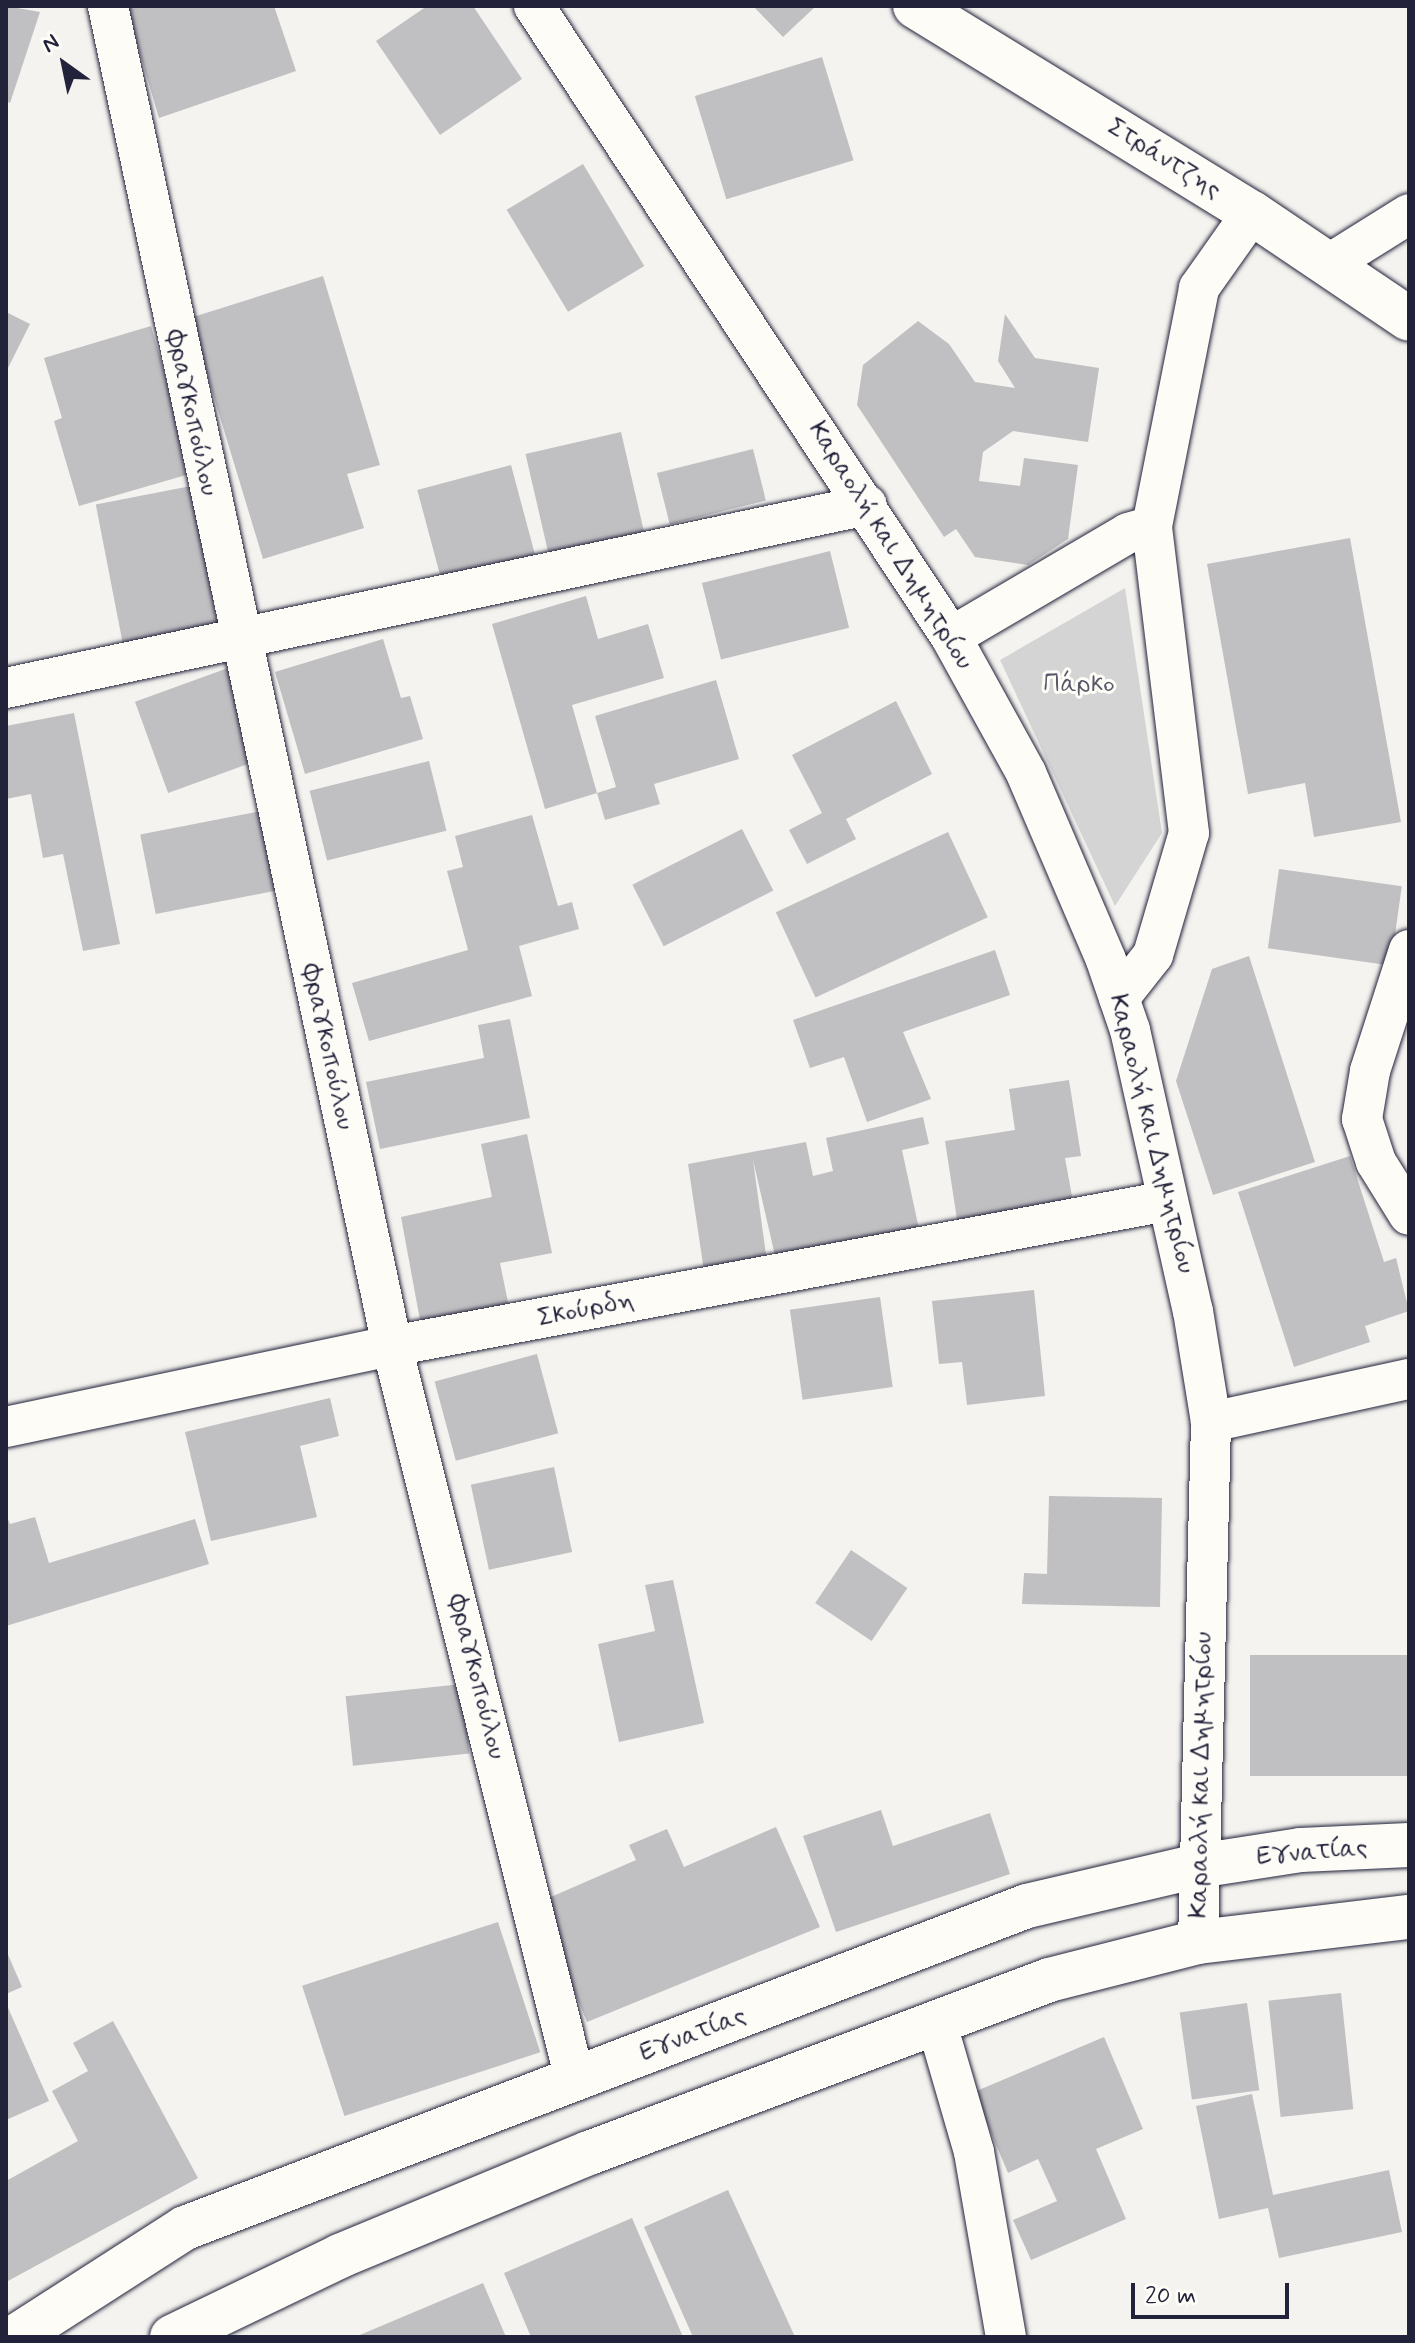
<!DOCTYPE html>
<meta charset="utf-8">
<style>
body{margin:0}
#map{position:relative;width:1415px;height:2343px;overflow:hidden;background:#f4f3ef;font-family:Mynerve,sans-serif}
div>[style]{position:absolute}
[style*='--x']{left:calc(var(--x)*1px);top:calc(var(--y)*1px);width:calc(var(--w)*1px);rotate:calc(var(--a)*1deg)}
.green>*{inset:0;background:#d5d4d5}
.building>*{inset:0;background:#c0bfc2;transform-origin:0 0}
.roads{filter:drop-shadow(0 0 2px #22223b) drop-shadow(0 0 2px #22223b)}
.minor>*{height:40px;margin:-20px;padding:0 20px;transform-origin:20px;border-radius:20px;background:#fdfcf7}
.tertiary>*{height:44px;margin:-22px;padding:0 22px;transform-origin:22px;border-radius:22px;background:#fdfcf7}
.trunk>*{height:44px;margin:-22px;padding:0 22px;transform-origin:22px;border-radius:22px;background:#fdfcf7}
span{translate:-50% -50%;white-space:nowrap;text-align:center;line-height:1.15;-webkit-text-stroke:6px #fdfcf7;paint-order:stroke}
.street-label{font-size:26px;color:#22223b}
.park-label{font-size:26px;color:#585769}
.frame{position:absolute;inset:0;border:8px solid #22223b;pointer-events:none}
.north{position:absolute;left:24px;top:24px;width:80px;height:80px;-webkit-text-stroke:6px #fdfcf7;paint-order:stroke;rotate:327deg;font-size:22px;font-weight:700;line-height:32px;text-align:center;color:#22223b}
.north::after{content:'';display:block;margin:auto;width:28px;height:36px;background:#22223b;clip-path:polygon(50% 0,100% 100%,50% 72%,0 100%)}
.scale{position:absolute;left:1131px;top:2283px;width:158px;height:36px;box-sizing:border-box;border:4px solid #22223b;border-top:0;padding-left:10px;font-size:24px;line-height:28px;white-space:nowrap;color:#22223b;-webkit-text-stroke:6px #fdfcf7;paint-order:stroke}
</style>
<div id="map">
<div class="green">
<div style="clip-path:polygon(1125px 588px,1162px 833px,1115px 906px,1000px 660px)"></div>
</div>
<div class="building">
<div style="clip-path:polygon(6px 6px,40px 12px,10px 103px,6px 101px)"></div>
<div style="clip-path:polygon(126px 6px,274px 6px,296px 71px,159px 118px)"></div>
<div style="clip-path:polygon(427px 6px,473px 6px,522px 79px,440px 135px,376px 41px)"></div>
<div style="clip-path:polygon(753px 6px,816px 6px,783px 37px)"></div>
<div style="left:822px;top:57px;width:108px;height:133px;rotate:73deg"></div>
<div style="left:583px;top:164px;width:119px;height:89px;rotate:59deg"></div>
<div style="clip-path:polygon(323px 276px,380px 465px,347px 474px,364px 528px,263px 559px,190px 318px)"></div>
<div style="clip-path:polygon(6px 312px,30px 324px,6px 372px)"></div>
<div style="clip-path:polygon(1005px 314px,1035px 358px,1099px 368px,1088px 442px,1013px 431px,983px 452px,979px 481px,1020px 486px,1024px 458px,1078px 465px,1068px 539px,1028px 565px,975px 557px,956px 529px,944px 537px,857px 405px,863px 365px,918px 321px,949px 344px,975px 382px,1015px 388px,998px 361px)"></div>
<div style="clip-path:polygon(151px 326px,193px 473px,79px 506px,54px 421px,62px 418px,44px 358px)"></div>
<div style="left:621px;top:432px;width:103px;height:98px;rotate:77deg"></div>
<div style="left:753px;top:449px;width:53px;height:99px;rotate:76deg"></div>
<div style="left:511px;top:465px;width:111px;height:97px;rotate:75deg"></div>
<div style="left:191px;top:486px;width:153px;height:97px;rotate:79deg"></div>
<div style="clip-path:polygon(1350px 538px,1401px 822px,1314px 837px,1305px 783px,1248px 794px,1207px 564px)"></div>
<div style="left:830px;top:551px;width:79px;height:132px;rotate:76deg"></div>
<div style="clip-path:polygon(586px 596px,598px 639px,648px 624px,664px 678px,572px 705px,597px 793px,545px 809px,492px 624px)"></div>
<div style="clip-path:polygon(383px 639px,401px 698px,410px 696px,423px 739px,305px 774px,275px 672px)"></div>
<div style="left:228px;top:668px;width:97px;height:99px;rotate:70deg"></div>
<div style="clip-path:polygon(716px 680px,739px 759px,654px 784px,660px 804px,605px 820px,597px 793px,616px 787px,595px 716px)"></div>
<div style="clip-path:polygon(896px 701px,932px 774px,846px 819px,856px 839px,807px 864px,789px 830px,822px 813px,792px 755px)"></div>
<div style="clip-path:polygon(74px 713px,120px 944px,83px 951px,63px 854px,43px 858px,31px 794px,6px 799px,6px 726px)"></div>
<div style="left:429px;top:761px;width:72px;height:123px;rotate:76deg"></div>
<div style="left:261px;top:811px;width:81px;height:123px;rotate:79deg"></div>
<div style="clip-path:polygon(532px 815px,558px 906px,572px 902px,579px 929px,519px 946px,532px 996px,369px 1041px,352px 983px,468px 950px,447px 871px,463px 867px,455px 836px)"></div>
<div style="left:742px;top:829px;width:69px;height:123px;rotate:63deg"></div>
<div style="left:948px;top:832px;width:94px;height:190px;rotate:65deg"></div>
<div style="left:1279px;top:869px;width:124px;height:80px;rotate:8deg"></div>
<div style="clip-path:polygon(995px 950px,1010px 995px,903px 1032px,931px 1099px,867px 1122px,844px 1057px,810px 1068px,793px 1020px)"></div>
<div style="clip-path:polygon(1249px 956px,1315px 1162px,1213px 1195px,1176px 1081px,1212px 969px)"></div>
<div style="clip-path:polygon(510px 1019px,530px 1118px,380px 1149px,366px 1082px,484px 1058px,478px 1025px)"></div>
<div style="clip-path:polygon(1069px 1080px,1081px 1156px,1065px 1158px,1074px 1207px,958px 1226px,945px 1141px,1015px 1130px,1009px 1089px)"></div>
<div style="clip-path:polygon(923px 1117px,929px 1144px,902px 1150px,919px 1229px,776px 1260px,753px 1160px,767px 1262px,704px 1271px,688px 1164px,806px 1142px,813px 1176px,833px 1171px,826px 1138px)"></div>
<div style="clip-path:polygon(527px 1134px,552px 1253px,500px 1263px,510px 1312px,422px 1331px,401px 1217px,492px 1197px,481px 1144px)"></div>
<div style="clip-path:polygon(1350px 1156px,1384px 1262px,1396px 1258px,1409px 1311px,1365px 1326px,1370px 1342px,1294px 1367px,1238px 1192px)"></div>
<div style="clip-path:polygon(1034px 1290px,1045px 1396px,967px 1405px,962px 1362px,939px 1364px,932px 1301px)"></div>
<div style="left:880px;top:1297px;width:91px;height:91px;rotate:82deg"></div>
<div style="left:537px;top:1354px;width:82px;height:106px;rotate:75deg"></div>
<div style="clip-path:polygon(330px 1398px,339px 1436px,300px 1446px,317px 1517px,211px 1541px,185px 1432px)"></div>
<div style="left:554px;top:1467px;width:87px;height:85px;rotate:78deg"></div>
<div style="clip-path:polygon(1049px 1496px,1162px 1498px,1160px 1607px,1022px 1604px,1024px 1573px,1047px 1574px)"></div>
<div style="clip-path:polygon(6px 1514px,10px 1524px,35px 1517px,49px 1563px,195px 1519px,209px 1564px,6px 1626px)"></div>
<div style="left:851px;top:1550px;width:68px;height:64px;rotate:34deg"></div>
<div style="clip-path:polygon(673px 1580px,704px 1723px,619px 1742px,598px 1644px,655px 1631px,645px 1585px)"></div>
<div style="left:1409px;top:1655px;width:121px;height:159px;rotate:90deg"></div>
<div style="left:462px;top:1684px;width:70px;height:117px;rotate:84deg"></div>
<div style="clip-path:polygon(881px 1810px,893px 1846px,990px 1813px,1010px 1874px,836px 1932px,803px 1836px)"></div>
<div style="clip-path:polygon(776px 1827px,820px 1927px,587px 2022px,537px 1903px,636px 1860px,629px 1845px,667px 1829px,684px 1867px)"></div>
<div style="left:498px;top:1922px;width:137px;height:206px;rotate:72deg"></div>
<div style="clip-path:polygon(6px 1950px,22px 1987px,6px 1994px)"></div>
<div style="left:1341px;top:1993px;width:117px;height:73px;rotate:84deg"></div>
<div style="clip-path:polygon(6px 2003px,49px 2101px,6px 2120px)"></div>
<div style="left:1247px;top:2003px;width:88px;height:68px;rotate:82deg"></div>
<div style="clip-path:polygon(113px 2021px,198px 2178px,6px 2282px,6px 2181px,78px 2141px,52px 2091px,88px 2071px,73px 2043px)"></div>
<div style="clip-path:polygon(1104px 2037px,1143px 2129px,1096px 2149px,1126px 2219px,1031px 2260px,1013px 2220px,1057px 2201px,1038px 2159px,1008px 2173px,974px 2092px)"></div>
<div style="clip-path:polygon(1252px 2094px,1273px 2195px,1389px 2170px,1402px 2232px,1279px 2258px,1268px 2208px,1219px 2219px,1196px 2106px)"></div>
<div style="clip-path:polygon(728px 2190px,795px 2337px,693px 2337px,644px 2227px)"></div>
<div style="clip-path:polygon(632px 2218px,683px 2337px,531px 2337px,504px 2273px)"></div>
<div style="clip-path:polygon(483px 2283px,506px 2337px,355px 2337px)"></div>
</div>
<div class="roads">
<div class="minor">
<div style="--x:108;--y:6;--w:1370;--a:78.03"></div>
<div style="--x:392;--y:1346;--w:756;--a:76"></div>
<div style="--x:534;--y:6;--w:756;--a:56.54"></div>
<div style="--x:951;--y:637;--w:155;--a:61.1"></div>
<div style="--x:1026;--y:773;--w:203;--a:66.8"></div>
<div style="--x:1106;--y:960;--w:74;--a:71.1"></div>
<div style="--x:1130;--y:1030;--w:288;--a:77.4"></div>
<div style="--x:1193;--y:1311;--w:112;--a:80.8"></div>
<div style="--x:1211;--y:1422;--w:520;--a:91.43"></div>
<div style="--x:1329;--y:264;--w:94;--a:-32"></div>
<div style="--x:951;--y:637;--w:205;--a:-30.4"></div>
<div style="--x:1128;--y:533;--w:25;--a:-16"></div>
<div style="--x:6;--y:688;--w:880;--a:-12"></div>
<div style="--x:1409;--y:950;--w:127;--a:107.9"></div>
<div style="--x:1370;--y:1071;--w:49;--a:99.5"></div>
<div style="--x:1362;--y:1119;--w:45;--a:72"></div>
<div style="--x:1376;--y:1162;--w:62;--a:58.1"></div>
<div style="--x:1119;--y:998;--w:55;--a:-51.7"></div>
<div style="--x:1153;--y:955;--w:127;--a:-73.6"></div>
<div style="--x:1189;--y:833;--w:309;--a:-96.9"></div>
<div style="--x:1152;--y:526;--w:243;--a:-78.8"></div>
<div style="--x:1199;--y:288;--w:92;--a:-54.8"></div>
<div style="--x:1211;--y:1422;--w:203;--a:-12.3"></div>
<div style="--x:6;--y:1427;--w:394;--a:-11.9"></div>
<div style="--x:392;--y:1346;--w:788;--a:-10.6"></div>
<div style="--x:936;--y:2021;--w:136;--a:73.8"></div>
<div style="--x:974;--y:2152;--w:188;--a:80.2"></div>
</div>
<div class="tertiary">
<div style="--x:915;--y:6;--w:395;--a:31.6"></div>
<div style="--x:1252;--y:213;--w:189;--a:34"></div>
</div>
<div class="trunk">
<div style="--x:15;--y:2337;--w:202;--a:-32.7"></div>
<div style="--x:185;--y:2228;--w:901;--a:-20.93"></div>
<div style="--x:1027;--y:1906;--w:176;--a:-13.2"></div>
<div style="--x:1198;--y:1866;--w:104;--a:-8.8"></div>
<div style="--x:1301;--y:1850;--w:108;--a:-2.7"></div>
<div style="--x:172;--y:2337;--w:187;--a:-25.7"></div>
<div style="--x:340;--y:2256;--w:269;--a:-22.5"></div>
<div style="--x:589;--y:2153;--w:491;--a:-20.6"></div>
<div style="--x:1049;--y:1980;--w:154;--a:-14.3"></div>
<div style="--x:1198;--y:1942;--w:212;--a:-6.8"></div>
</div>
</div>
<div class="street-label">
<span style="left:1164px;top:159px;rotate:32deg">Στράντζης</span>
<span style="left:191px;top:413px;rotate:78deg">Φραγκοπούλου</span>
<span style="left:890px;top:546px;rotate:58deg">Καραολή και Δημητρίου</span>
<span style="left:327px;top:1047px;rotate:78deg">Φραγκοπούλου</span>
<span style="left:1151px;top:1134px;rotate:76deg">Καραολή και Δημητρίου</span>
<span style="left:586px;top:1310px;rotate:-11deg">Σκούρδη</span>
<span style="left:476px;top:1677px;rotate:76deg">Φραγκοπούλου</span>
<span style="left:1202px;top:1775px;rotate:-89deg">Καραολή και Δημητρίου</span>
<span style="left:1312px;top:1853px;rotate:-5deg">Εγνατίας</span>
<span style="left:693px;top:2035px;rotate:-21deg">Εγνατίας</span>
</div>
<div class="park-label">
<span style="left:1079px;top:685px">Πάρκο</span>
</div>
<div class="frame"></div>
<div class="north">N</div>
<div class="scale">20 m</div>
</div>
